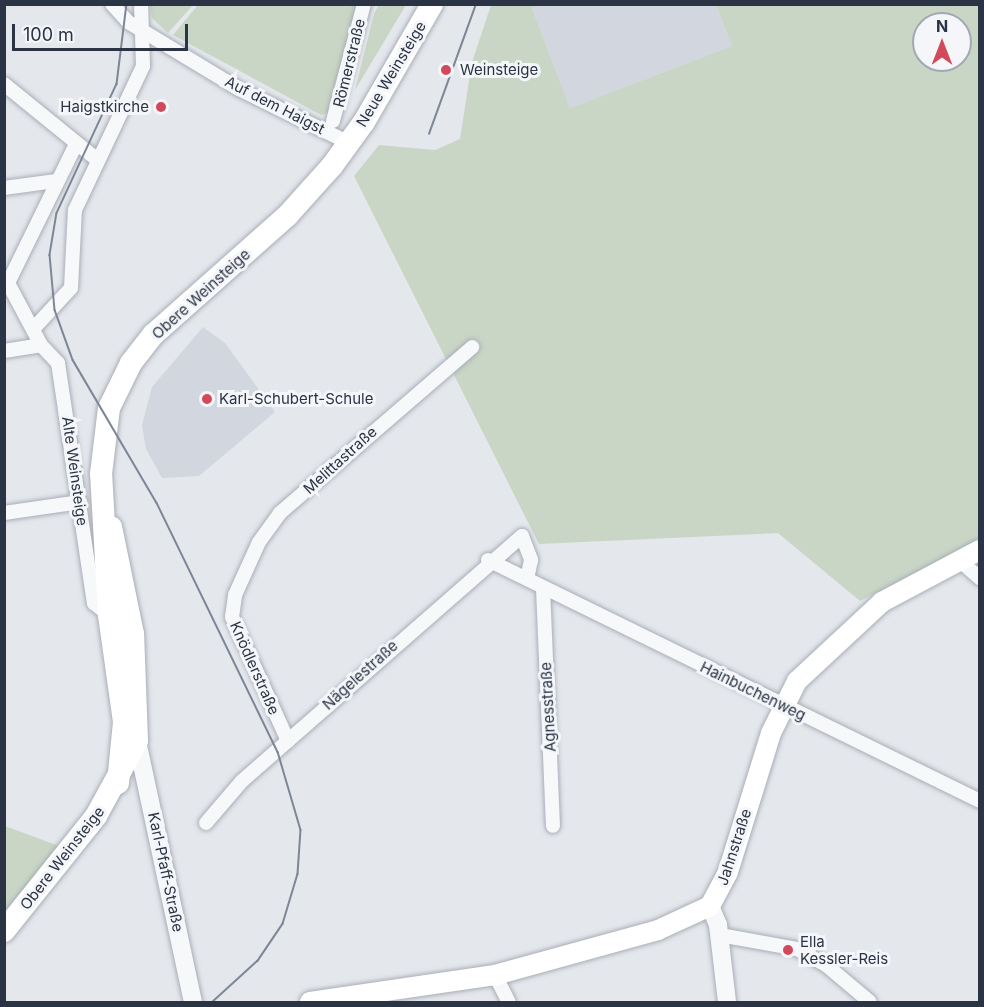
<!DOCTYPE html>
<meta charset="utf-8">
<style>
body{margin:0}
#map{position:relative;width:984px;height:1007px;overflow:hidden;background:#e4e7ec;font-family:Inter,sans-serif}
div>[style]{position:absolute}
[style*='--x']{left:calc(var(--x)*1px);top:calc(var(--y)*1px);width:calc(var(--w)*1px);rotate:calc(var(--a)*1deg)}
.built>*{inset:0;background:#d2d6de}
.green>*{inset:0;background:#c9d6c5}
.roads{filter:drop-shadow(0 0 2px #a9aeb7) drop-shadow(0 0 2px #a9aeb7)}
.minor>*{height:14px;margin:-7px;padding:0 7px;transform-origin:7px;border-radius:7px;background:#f7f8fa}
.tertiary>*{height:18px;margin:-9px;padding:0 9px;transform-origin:9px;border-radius:9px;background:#f7f8fa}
.secondary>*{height:20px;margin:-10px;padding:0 10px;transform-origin:10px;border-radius:10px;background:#fff}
.primary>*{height:22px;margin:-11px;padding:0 11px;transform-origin:11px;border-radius:11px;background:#fff}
.tram>*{height:1.5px;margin:-0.75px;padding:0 0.75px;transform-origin:0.75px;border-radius:0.75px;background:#7d8696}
.dots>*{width:16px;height:16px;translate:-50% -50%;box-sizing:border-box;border:3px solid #f4f6f9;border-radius:50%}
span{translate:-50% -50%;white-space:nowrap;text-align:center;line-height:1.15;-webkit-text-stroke:6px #f4f6f9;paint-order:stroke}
.street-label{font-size:15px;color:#2b3445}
.poi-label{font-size:15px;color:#2b3445}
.left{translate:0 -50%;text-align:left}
.right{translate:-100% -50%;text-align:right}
.frame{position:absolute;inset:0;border:6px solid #2b3445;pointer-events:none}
.north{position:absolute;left:912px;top:12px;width:60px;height:60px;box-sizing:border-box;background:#f4f6f9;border:2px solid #a4a8b1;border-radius:50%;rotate:0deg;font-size:16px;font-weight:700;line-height:24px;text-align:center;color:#2b3445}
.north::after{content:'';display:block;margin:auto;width:21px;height:27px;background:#d1495b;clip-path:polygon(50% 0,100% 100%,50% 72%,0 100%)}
.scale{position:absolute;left:12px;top:24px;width:176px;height:27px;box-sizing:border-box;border:3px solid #2b3445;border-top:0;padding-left:8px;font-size:18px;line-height:21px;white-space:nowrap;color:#2b3445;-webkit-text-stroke:4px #f4f6f9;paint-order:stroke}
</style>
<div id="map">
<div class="built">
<div style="clip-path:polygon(540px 4px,716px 5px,732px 46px,570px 108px,532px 8px)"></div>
<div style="clip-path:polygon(203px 327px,225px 343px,275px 412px,199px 476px,162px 478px,146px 449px,142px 425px,152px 387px)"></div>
</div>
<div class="green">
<div style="clip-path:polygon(379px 4px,406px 5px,355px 90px,374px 14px)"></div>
<div style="clip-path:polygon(150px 5px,150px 4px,193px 5px,168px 33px,152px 18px)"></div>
<div style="clip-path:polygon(198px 5px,361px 5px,336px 110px,321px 115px,173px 35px)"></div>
<div style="clip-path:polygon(evenodd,491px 5px,540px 5px,532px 8px,570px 108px,732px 46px,716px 5px,979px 5px,979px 542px,860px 601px,778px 533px,539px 544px,354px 176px,379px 145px,435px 150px,460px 139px,472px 62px,491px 5px,924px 24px,960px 24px,960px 60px,924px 60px,924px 24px)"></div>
<div style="clip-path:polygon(5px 826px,70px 850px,5px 914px)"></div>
</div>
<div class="roads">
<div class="minor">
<div style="--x:112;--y:4;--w:24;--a:48"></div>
<div style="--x:128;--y:22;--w:130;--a:31.1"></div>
<div style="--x:239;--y:89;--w:123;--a:26.1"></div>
<div style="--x:4;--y:84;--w:117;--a:39.1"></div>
<div style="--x:333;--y:121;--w:121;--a:-75.2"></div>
<div style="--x:4;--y:188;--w:51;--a:-7.8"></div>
<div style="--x:8;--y:283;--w:70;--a:62"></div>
<div style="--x:41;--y:345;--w:25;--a:47"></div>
<div style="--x:58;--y:363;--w:243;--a:81.5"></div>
<div style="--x:94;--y:603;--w:19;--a:39"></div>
<div style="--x:8;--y:283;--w:155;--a:-63.9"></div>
<div style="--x:35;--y:327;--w:53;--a:-47.3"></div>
<div style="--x:71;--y:288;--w:78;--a:-87.1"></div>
<div style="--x:75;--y:210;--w:159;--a:-64.7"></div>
<div style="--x:143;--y:66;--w:62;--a:-91.8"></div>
<div style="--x:4;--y:351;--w:37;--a:-9"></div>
<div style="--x:4;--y:513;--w:77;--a:-8.2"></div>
<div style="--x:488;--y:560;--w:548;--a:26.1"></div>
<div style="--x:959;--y:560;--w:28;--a:41"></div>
<div style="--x:543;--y:588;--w:238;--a:87.6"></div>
<div style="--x:288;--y:741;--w:136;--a:-114.3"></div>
<div style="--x:232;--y:617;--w:22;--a:-82"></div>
<div style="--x:235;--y:595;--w:58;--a:-65.6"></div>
<div style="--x:259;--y:542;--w:36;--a:-54"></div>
<div style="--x:280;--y:513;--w:254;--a:-40.8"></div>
<div style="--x:206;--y:823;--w:55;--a:-49.4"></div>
<div style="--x:242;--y:781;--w:372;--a:-41.2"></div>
<div style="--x:522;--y:536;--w:26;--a:69"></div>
<div style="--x:531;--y:560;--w:19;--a:102"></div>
<div style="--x:720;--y:935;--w:78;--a:10.3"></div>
<div style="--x:797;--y:949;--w:33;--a:29"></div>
<div style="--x:826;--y:965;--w:57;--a:40.1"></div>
<div style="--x:495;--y:975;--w:30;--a:63"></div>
</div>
<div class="tertiary">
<div style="--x:137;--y:741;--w:267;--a:77.9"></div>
<div style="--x:710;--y:906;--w:21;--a:67"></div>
<div style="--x:718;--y:925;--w:78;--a:83.3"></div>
</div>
<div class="secondary">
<div style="--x:310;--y:1002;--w:187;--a:-8.3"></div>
<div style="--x:495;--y:975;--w:169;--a:-15.4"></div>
<div style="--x:658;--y:930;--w:57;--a:-24.8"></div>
<div style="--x:710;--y:906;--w:38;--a:-62"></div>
<div style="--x:728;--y:872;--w:145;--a:-72.8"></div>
<div style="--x:771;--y:733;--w:58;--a:-63.4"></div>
<div style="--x:797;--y:681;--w:116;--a:-42.9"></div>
<div style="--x:882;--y:602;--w:111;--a:-28"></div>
</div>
<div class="primary">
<div style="--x:118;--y:783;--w:61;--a:-84.4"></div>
<div style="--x:124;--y:722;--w:108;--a:-98"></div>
<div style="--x:109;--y:615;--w:141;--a:-93.2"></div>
<div style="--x:101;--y:474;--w:66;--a:-83.1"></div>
<div style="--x:109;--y:408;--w:50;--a:-63.9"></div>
<div style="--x:131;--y:363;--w:37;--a:-52"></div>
<div style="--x:154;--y:334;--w:178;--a:-41.6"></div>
<div style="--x:287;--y:216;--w:67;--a:-48"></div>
<div style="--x:332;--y:166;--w:54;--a:-54"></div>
<div style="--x:364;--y:122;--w:136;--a:-60"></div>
<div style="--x:4;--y:931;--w:147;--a:-51.3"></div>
<div style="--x:96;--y:816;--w:85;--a:-61.3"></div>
<div style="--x:137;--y:741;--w:107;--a:-92.1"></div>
<div style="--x:133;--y:634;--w:109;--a:-101.6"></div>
</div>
</div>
<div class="tram">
<div style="--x:127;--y:4;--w:81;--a:97.1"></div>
<div style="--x:117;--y:84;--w:142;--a:114.9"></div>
<div style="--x:57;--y:213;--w:43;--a:99.5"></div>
<div style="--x:50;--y:255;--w:55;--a:84.8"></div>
<div style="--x:55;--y:310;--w:53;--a:70.2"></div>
<div style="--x:73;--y:360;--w:166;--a:59.6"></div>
<div style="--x:157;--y:503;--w:277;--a:64.1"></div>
<div style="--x:278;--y:752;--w:81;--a:73.6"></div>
<div style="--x:301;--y:830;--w:44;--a:93.9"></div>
<div style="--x:298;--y:874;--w:52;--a:106.7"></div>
<div style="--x:283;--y:924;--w:45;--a:124"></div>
<div style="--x:258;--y:961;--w:61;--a:137.7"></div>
<div style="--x:429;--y:134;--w:138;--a:-70.1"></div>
</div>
<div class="dots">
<div style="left:446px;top:70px;background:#d1495b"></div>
<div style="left:161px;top:107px;background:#d1495b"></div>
<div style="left:207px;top:399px;background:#d1495b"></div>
<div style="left:788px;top:950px;background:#d1495b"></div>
</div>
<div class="street-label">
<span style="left:349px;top:63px;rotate:-76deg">Römerstraße</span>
<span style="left:391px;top:74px;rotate:-59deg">Neue Weinsteige</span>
<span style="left:275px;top:105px;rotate:27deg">Auf dem Haigst</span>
<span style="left:201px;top:294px;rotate:-42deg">Obere Weinsteige</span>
<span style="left:340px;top:460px;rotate:-42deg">Melittastraße</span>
<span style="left:75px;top:471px;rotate:82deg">Alte Weinsteige</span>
<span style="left:255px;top:668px;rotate:66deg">Knödlerstraße</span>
<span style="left:360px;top:675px;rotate:-42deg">Nägelestraße</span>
<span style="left:753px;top:691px;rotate:26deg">Hainbuchenweg</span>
<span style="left:548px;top:707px;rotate:-93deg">Agnesstraße</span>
<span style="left:734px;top:847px;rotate:-72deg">Jahnstraße</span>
<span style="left:62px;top:858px;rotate:-52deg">Obere Weinsteige</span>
<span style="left:166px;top:872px;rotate:78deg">Karl-Pfaff-Straße</span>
</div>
<div class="poi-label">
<span class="left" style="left:460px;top:70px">Weinsteige</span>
<span class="right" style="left:149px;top:107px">Haigstkirche</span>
<span class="left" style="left:219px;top:399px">Karl-Schubert-Schule</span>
<span class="left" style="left:800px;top:950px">Ella<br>Kessler-Reis</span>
</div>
<div class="frame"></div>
<div class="north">N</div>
<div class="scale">100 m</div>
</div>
